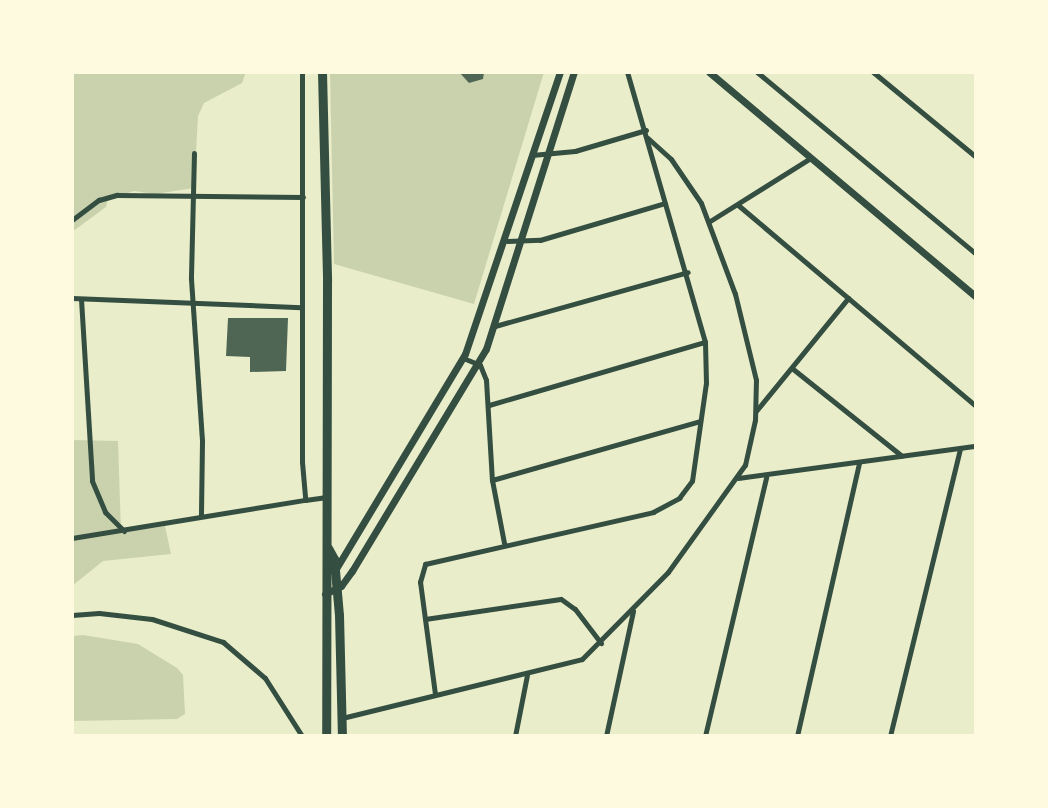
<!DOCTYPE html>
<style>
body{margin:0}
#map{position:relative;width:1048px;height:808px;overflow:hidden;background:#e9edc9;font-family:"Crimson Pro",serif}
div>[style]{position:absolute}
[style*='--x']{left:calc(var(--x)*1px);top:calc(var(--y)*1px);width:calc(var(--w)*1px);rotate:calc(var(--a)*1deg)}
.green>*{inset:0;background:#cad2ad}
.building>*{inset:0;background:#4f6655}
.minor>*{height:5px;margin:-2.5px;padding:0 2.5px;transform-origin:2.5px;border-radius:2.5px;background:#344e41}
.tertiary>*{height:7px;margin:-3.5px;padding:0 3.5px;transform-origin:3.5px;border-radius:3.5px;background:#344e41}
.primary>*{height:9px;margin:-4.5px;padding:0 4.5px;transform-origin:4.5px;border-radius:4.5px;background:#344e41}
span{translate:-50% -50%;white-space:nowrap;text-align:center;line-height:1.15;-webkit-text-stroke:6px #fefae0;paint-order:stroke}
.frame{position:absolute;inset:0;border:74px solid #fefae0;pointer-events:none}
</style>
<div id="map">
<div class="green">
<div style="clip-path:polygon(72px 72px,246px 72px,242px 83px,204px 103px,198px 116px,194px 188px,155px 194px,134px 191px,108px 199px,106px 207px,72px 232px)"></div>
<div style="clip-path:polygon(330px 72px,544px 72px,474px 304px,334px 264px)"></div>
<div style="clip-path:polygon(72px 440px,118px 441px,121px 532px,165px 526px,171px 554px,103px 561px,72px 586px)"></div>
<div style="clip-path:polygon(83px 635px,138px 644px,177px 668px,183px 675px,185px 714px,177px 719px,72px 721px,72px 636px)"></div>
</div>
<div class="building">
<div style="clip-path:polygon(459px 72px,484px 72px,483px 79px,469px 83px)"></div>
<div style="clip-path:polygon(228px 318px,288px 318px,286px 371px,250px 372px,250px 357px,226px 356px)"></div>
</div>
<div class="minor">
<div style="--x:302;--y:72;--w:390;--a:90"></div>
<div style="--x:302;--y:462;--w:38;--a:85"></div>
<div style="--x:305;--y:500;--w:22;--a:-8"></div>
<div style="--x:757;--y:72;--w:285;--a:39.7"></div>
<div style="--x:873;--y:72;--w:134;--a:39.5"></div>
<div style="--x:194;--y:153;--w:126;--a:91.4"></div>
<div style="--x:191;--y:279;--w:162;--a:86.1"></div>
<div style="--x:202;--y:441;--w:75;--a:90.8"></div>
<div style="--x:532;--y:155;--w:43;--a:-5.3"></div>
<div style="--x:575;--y:151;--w:74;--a:-16.5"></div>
<div style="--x:738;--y:205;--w:312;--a:40.2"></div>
<div style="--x:72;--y:220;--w:34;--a:-37"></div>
<div style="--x:99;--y:200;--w:19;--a:-16"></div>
<div style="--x:117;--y:195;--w:186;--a:0.6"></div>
<div style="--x:710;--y:221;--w:117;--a:-32.1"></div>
<div style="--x:507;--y:241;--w:33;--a:-2"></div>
<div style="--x:540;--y:240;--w:130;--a:-16.5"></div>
<div style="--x:72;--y:298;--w:229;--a:2.3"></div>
<div style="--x:81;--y:299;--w:182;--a:86.5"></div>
<div style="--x:92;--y:481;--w:34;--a:67"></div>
<div style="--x:105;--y:512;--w:27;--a:45"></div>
<div style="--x:495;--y:326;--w:200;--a:-15.6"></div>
<div style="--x:463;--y:358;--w:18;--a:22"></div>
<div style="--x:480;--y:365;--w:16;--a:68"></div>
<div style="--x:486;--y:380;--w:100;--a:86.6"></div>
<div style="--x:492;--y:480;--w:64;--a:79.2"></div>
<div style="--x:793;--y:369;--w:139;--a:38.6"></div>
<div style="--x:489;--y:405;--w:225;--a:-16.3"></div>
<div style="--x:756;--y:411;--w:146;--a:-50.8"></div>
<div style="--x:738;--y:478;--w:240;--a:-7.7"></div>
<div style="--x:492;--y:480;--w:216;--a:-15.8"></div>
<div style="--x:72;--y:538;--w:236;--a:-9.3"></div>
<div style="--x:72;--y:615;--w:27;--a:-4"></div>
<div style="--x:99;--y:613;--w:53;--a:6.5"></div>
<div style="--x:152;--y:619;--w:75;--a:17.9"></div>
<div style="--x:223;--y:642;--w:55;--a:40.6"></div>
<div style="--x:265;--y:678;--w:69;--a:57.5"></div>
<div style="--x:425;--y:619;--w:137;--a:-8.4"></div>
<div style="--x:561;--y:599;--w:17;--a:36"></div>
<div style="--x:575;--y:609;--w:43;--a:52.6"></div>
<div style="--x:435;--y:694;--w:113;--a:-97.6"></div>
<div style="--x:420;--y:582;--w:19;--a:-74"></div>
<div style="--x:425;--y:564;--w:234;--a:-12.8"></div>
<div style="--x:653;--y:512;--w:30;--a:-28"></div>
<div style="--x:679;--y:498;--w:21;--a:-53"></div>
<div style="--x:692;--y:481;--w:99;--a:-81.9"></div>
<div style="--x:706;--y:383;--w:41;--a:-91.4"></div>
<div style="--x:705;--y:342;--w:281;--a:-106.1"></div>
<div style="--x:342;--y:718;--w:247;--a:-13.8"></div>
<div style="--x:582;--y:659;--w:122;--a:-45.3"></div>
<div style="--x:668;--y:572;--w:132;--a:-54.3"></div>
<div style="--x:745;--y:465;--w:46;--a:-77.5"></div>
<div style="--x:755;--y:420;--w:40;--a:-88.6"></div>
<div style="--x:756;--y:380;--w:89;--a:-103.7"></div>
<div style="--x:735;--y:294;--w:97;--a:-110.5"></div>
<div style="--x:701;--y:203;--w:53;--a:-124.3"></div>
<div style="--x:671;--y:159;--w:31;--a:-138"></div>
<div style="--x:515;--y:736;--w:62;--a:-78.9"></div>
<div style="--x:606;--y:736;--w:128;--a:-77.8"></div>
<div style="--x:705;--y:736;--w:266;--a:-76.7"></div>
<div style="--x:797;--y:736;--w:281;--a:-77.2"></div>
<div style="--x:890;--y:736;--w:296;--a:-76.3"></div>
</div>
<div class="tertiary">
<div style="--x:709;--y:72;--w:349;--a:40.1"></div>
<div style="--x:334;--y:572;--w:254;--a:-59"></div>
<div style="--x:465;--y:354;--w:298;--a:-71.4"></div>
<div style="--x:325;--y:594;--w:18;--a:-27"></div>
<div style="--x:341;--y:586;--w:19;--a:-54"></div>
<div style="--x:352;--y:571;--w:259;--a:-58.9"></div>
<div style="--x:486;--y:349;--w:291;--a:-72.4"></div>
</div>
<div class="primary">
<div style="--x:322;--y:72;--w:209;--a:88.6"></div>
<div style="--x:327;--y:281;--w:455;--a:90.1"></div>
<div style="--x:328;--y:548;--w:13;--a:61"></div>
<div style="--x:334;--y:559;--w:56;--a:84.9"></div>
<div style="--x:339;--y:615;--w:121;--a:88.6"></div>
</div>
<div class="frame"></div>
</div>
